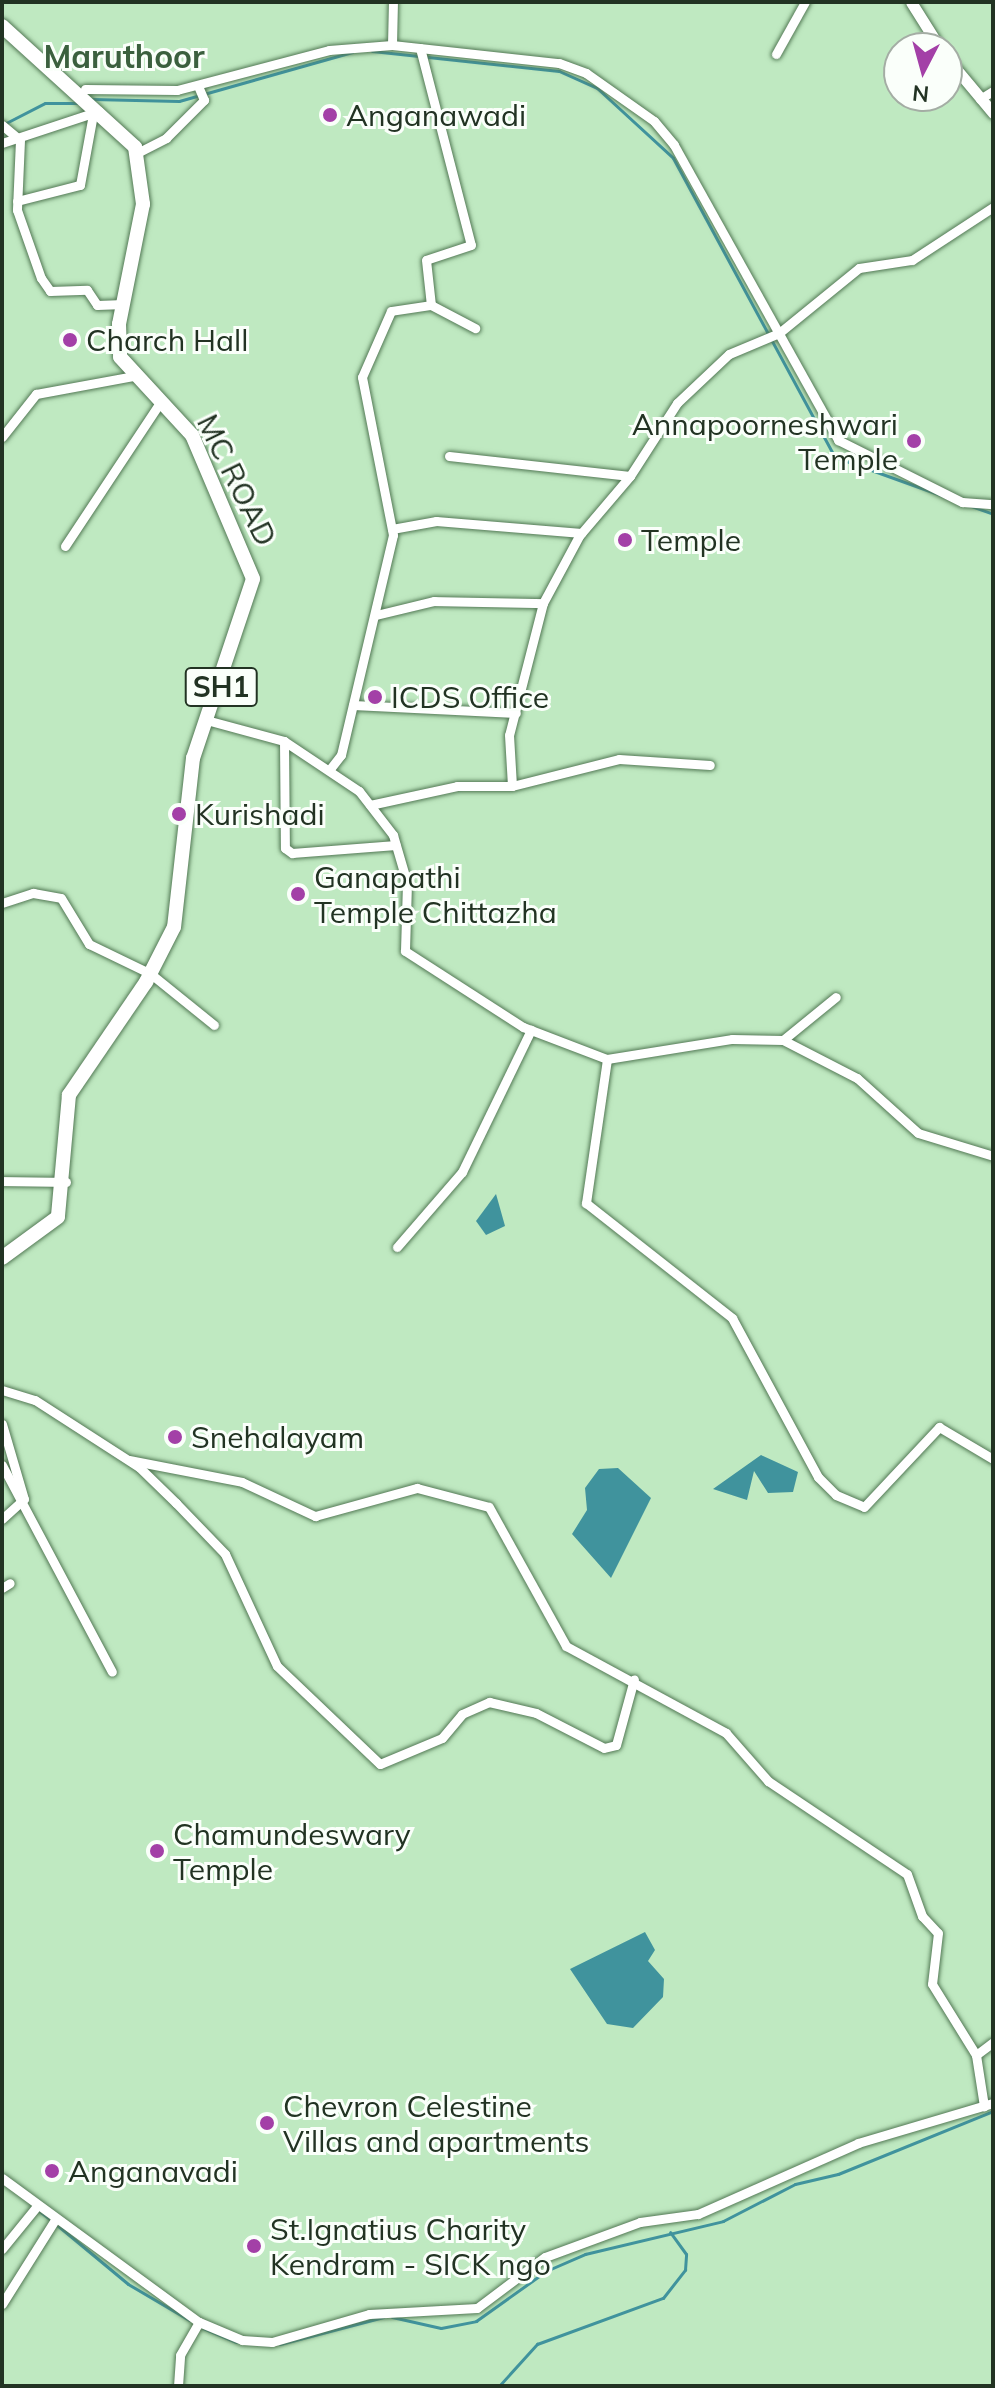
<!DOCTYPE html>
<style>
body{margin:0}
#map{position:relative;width:995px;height:2388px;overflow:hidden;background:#bfe9c1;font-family:Mulish,sans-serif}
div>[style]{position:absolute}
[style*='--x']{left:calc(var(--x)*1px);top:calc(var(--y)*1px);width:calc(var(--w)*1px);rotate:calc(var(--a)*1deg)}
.water>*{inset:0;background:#40939d}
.stream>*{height:3px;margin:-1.5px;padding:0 1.5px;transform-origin:1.5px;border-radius:1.5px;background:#40939d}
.roads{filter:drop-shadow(0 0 2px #537955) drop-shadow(0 0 2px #537955)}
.minor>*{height:9px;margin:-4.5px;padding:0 4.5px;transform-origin:4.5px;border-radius:4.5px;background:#fff}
.tertiary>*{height:11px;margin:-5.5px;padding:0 5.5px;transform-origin:5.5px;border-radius:5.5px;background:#fff}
.primary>*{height:14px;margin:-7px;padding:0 7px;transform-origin:7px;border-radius:7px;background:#fff}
.dots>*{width:22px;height:22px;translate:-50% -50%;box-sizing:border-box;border:4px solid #fafffa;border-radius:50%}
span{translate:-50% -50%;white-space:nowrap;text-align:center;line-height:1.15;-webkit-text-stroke:6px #fafffa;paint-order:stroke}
.shield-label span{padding:2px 6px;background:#fafffa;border:2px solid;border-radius:6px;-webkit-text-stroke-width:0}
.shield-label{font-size:28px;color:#223323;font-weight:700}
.poi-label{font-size:30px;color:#223323}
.left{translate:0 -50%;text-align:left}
.right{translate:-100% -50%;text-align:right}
.street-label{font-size:30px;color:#223323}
.neighbourhood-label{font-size:32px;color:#3b603e;font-weight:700}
.frame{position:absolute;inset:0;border:4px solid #223323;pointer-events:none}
.north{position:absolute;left:883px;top:32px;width:80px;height:80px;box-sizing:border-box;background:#fafffa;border:2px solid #a4ada4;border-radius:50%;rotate:186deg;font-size:22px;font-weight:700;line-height:32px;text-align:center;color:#223323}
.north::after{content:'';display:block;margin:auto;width:28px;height:36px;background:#a340a7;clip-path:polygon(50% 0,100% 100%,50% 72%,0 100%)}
</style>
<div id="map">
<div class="water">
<div style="clip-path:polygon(496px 1194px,505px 1226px,486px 1235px,476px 1221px)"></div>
<div style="clip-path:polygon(761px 1455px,798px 1472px,793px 1492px,768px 1493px,754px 1471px,747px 1500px,713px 1489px)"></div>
<div style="clip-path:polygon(618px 1468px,651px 1498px,611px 1578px,572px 1534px,587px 1510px,585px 1488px,599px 1469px)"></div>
<div style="clip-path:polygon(645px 1932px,655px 1950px,648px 1961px,664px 1979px,663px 1997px,633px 2028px,607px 2024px,570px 1969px)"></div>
</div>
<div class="stream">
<div style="--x:372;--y:51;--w:188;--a:6.1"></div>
<div style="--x:559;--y:71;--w:42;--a:24.1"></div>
<div style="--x:597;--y:88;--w:103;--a:42.6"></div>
<div style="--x:673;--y:158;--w:340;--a:61.6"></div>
<div style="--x:835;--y:457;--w:168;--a:19.8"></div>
<div style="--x:92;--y:99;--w:87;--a:1.3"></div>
<div style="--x:179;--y:101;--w:180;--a:-15.8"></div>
<div style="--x:6;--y:123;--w:44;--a:-27.1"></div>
<div style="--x:45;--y:103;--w:32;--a:0"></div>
<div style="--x:38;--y:2210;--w:16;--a:38"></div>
<div style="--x:57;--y:2225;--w:92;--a:39.7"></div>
<div style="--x:128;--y:2284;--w:71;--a:30.5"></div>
<div style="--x:392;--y:2317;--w:50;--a:12.7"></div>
<div style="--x:441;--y:2328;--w:36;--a:-11"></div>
<div style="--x:476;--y:2321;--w:86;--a:-35.5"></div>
<div style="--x:546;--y:2271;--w:43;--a:-23.6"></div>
<div style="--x:585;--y:2254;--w:142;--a:-13.4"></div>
<div style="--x:723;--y:2221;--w:81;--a:-27.2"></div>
<div style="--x:795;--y:2184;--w:44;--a:-13.1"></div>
<div style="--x:838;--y:2174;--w:167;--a:-22.1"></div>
<div style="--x:203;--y:2328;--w:36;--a:23"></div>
<div style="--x:280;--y:2344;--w:107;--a:-14.6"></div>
<div style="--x:499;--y:2386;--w:57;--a:-47.9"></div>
<div style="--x:537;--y:2344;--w:134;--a:-20.1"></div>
<div style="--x:663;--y:2298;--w:36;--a:-52"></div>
<div style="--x:685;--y:2270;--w:16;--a:-86"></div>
<div style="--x:686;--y:2254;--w:27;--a:-126"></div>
</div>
<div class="roads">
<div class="minor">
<div style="--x:392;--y:45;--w:43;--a:-88.7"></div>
<div style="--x:420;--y:48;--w:203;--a:75.5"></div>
<div style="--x:471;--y:245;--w:47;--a:161.6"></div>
<div style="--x:426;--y:260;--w:45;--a:83.7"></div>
<div style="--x:431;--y:305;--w:50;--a:27.6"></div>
<div style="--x:776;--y:54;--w:60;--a:-60.9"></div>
<div style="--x:85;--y:89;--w:92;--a:0.6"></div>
<div style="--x:177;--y:90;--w:157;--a:-14.7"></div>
<div style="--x:329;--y:50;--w:63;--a:-4.5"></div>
<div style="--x:392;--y:45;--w:168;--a:6.2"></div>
<div style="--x:559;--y:63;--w:29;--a:20"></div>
<div style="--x:586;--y:73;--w:83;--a:35.2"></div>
<div style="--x:654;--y:121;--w:31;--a:50"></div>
<div style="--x:674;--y:145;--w:338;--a:60.9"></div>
<div style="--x:838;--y:440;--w:139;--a:26.6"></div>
<div style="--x:962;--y:502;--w:31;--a:4"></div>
<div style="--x:980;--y:99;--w:15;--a:-32"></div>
<div style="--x:2;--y:125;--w:23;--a:40"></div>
<div style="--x:20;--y:140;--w:70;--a:92.5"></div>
<div style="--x:17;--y:210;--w:72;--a:70.6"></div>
<div style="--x:41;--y:278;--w:16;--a:55"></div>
<div style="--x:50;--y:291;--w:37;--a:-2"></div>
<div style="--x:87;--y:290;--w:18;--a:56"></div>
<div style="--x:97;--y:305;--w:27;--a:-2"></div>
<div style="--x:2;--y:143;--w:102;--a:-18.3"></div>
<div style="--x:137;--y:153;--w:33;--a:-27"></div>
<div style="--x:166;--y:138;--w:54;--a:-45"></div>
<div style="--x:204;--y:100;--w:15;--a:-113"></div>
<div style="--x:17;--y:201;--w:65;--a:-14.3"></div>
<div style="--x:80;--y:185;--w:72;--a:-79.6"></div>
<div style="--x:2;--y:437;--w:55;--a:-51.7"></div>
<div style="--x:36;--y:394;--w:100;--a:-10.4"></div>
<div style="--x:449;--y:456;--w:182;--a:6.3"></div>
<div style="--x:630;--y:476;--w:79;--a:130.4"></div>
<div style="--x:579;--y:536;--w:76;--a:118.2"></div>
<div style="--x:543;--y:603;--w:136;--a:104.4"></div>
<div style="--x:509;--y:735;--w:51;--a:86.6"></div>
<div style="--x:630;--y:476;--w:87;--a:-57.2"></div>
<div style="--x:677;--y:403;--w:71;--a:-43.3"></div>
<div style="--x:729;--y:354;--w:54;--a:-22.8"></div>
<div style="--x:779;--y:333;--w:103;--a:-39.1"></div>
<div style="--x:859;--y:268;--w:54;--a:-8.6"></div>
<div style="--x:912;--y:260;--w:97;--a:-33.2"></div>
<div style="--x:392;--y:529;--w:45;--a:-10.3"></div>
<div style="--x:436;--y:521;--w:146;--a:4.7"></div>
<div style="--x:65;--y:546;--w:174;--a:-56.5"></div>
<div style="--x:376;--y:615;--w:60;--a:-13.6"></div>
<div style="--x:434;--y:601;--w:109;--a:1.1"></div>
<div style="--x:353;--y:705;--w:163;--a:2.8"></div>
<div style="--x:210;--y:721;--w:77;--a:15.1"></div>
<div style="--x:284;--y:741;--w:90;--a:33.7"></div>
<div style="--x:359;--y:791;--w:56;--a:52.3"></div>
<div style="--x:393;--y:835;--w:50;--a:73.7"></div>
<div style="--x:407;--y:883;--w:68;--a:91.7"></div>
<div style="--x:405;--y:951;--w:140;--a:32.8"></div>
<div style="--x:523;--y:1027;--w:90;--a:20.9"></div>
<div style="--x:607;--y:1059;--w:127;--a:-9.1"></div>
<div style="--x:732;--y:1039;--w:51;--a:1.1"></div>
<div style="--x:783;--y:1040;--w:83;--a:27.2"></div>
<div style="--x:857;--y:1078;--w:82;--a:42"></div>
<div style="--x:918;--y:1133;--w:78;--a:17"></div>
<div style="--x:284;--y:741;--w:107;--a:89.5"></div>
<div style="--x:285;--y:848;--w:9;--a:36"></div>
<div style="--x:292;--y:853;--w:104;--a:-4.4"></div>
<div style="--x:330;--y:769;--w:18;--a:-52"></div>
<div style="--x:341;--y:755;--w:226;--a:-76.7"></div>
<div style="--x:393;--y:535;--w:161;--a:-101.1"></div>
<div style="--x:362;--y:377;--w:72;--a:-66.3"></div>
<div style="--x:391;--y:311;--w:40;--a:-8.5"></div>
<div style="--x:370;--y:805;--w:89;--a:-12.3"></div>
<div style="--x:457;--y:786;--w:55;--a:0"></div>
<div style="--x:512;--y:786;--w:110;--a:-14.2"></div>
<div style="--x:619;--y:759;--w:91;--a:3.8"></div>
<div style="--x:2;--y:903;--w:33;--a:-18"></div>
<div style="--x:33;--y:893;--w:28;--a:10"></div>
<div style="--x:61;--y:898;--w:54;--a:58.7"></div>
<div style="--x:89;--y:944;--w:69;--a:25.8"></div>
<div style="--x:151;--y:974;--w:81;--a:39"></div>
<div style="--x:783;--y:1040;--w:68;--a:-39.1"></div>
<div style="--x:607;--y:1059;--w:146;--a:98.3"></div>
<div style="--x:586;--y:1203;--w:186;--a:38.2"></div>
<div style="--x:732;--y:1318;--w:181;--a:61.6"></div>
<div style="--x:818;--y:1477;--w:25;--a:45"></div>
<div style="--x:836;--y:1495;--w:30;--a:23"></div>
<div style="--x:864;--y:1507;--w:110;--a:-46.8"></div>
<div style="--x:939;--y:1427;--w:63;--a:30.7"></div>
<div style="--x:2;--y:1181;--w:64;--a:0.9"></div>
<div style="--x:397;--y:1247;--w:99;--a:-49.1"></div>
<div style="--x:462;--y:1172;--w:158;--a:-64.1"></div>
<div style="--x:2;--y:1390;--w:34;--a:17"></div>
<div style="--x:35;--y:1400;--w:124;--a:32.8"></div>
<div style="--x:139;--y:1467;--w:52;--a:44.2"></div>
<div style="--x:176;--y:1503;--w:71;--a:46.1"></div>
<div style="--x:225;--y:1554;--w:123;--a:65.1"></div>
<div style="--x:277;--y:1666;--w:142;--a:43.6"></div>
<div style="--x:380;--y:1764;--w:67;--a:-22.8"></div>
<div style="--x:442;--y:1738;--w:31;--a:-50"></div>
<div style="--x:462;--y:1714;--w:30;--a:-24"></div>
<div style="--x:489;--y:1702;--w:48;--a:13.2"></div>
<div style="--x:536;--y:1713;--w:76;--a:27.2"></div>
<div style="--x:604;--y:1748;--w:12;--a:-14"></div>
<div style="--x:616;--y:1745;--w:68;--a:-74.7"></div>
<div style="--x:2;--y:1424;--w:78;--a:73.7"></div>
<div style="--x:24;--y:1499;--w:30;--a:138"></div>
<div style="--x:129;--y:1460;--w:115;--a:11"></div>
<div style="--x:242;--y:1482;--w:81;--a:25"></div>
<div style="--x:315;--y:1516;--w:106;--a:-15.4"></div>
<div style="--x:417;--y:1488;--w:74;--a:14.8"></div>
<div style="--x:489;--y:1507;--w:159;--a:61"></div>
<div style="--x:566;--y:1646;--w:182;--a:28.5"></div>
<div style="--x:726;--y:1733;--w:64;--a:48.8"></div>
<div style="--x:768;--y:1781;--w:167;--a:33.8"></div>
<div style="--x:907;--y:1874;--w:45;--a:70.3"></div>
<div style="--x:922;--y:1916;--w:23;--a:47"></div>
<div style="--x:938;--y:1933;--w:51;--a:96.7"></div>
<div style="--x:932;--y:1984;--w:84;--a:58.2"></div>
<div style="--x:976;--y:2055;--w:52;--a:81.1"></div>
<div style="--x:2;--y:1465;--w:234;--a:62"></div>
<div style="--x:2;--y:1588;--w:9;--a:-32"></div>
<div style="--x:976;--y:2055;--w:21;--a:-37"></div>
<div style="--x:2;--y:2178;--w:244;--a:36.2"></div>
<div style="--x:199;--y:2322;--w:47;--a:22.7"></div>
<div style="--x:242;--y:2340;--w:30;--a:4"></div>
<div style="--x:272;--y:2342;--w:101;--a:-16.1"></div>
<div style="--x:369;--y:2314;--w:108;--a:-3.2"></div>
<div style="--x:477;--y:2308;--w:85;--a:-36.9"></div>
<div style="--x:545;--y:2257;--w:101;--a:-20.2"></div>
<div style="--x:640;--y:2222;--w:59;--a:-7.9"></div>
<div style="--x:698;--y:2214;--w:175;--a:-23.9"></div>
<div style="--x:858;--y:2143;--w:141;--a:-16.5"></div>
<div style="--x:2;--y:2249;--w:55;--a:-50.9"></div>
<div style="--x:2;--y:2304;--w:99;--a:-57.8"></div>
<div style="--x:178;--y:2386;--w:31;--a:-86"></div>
<div style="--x:180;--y:2355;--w:38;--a:-60"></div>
</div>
<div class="tertiary">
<div style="--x:911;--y:2;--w:54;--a:57.8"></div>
<div style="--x:947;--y:58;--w:72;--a:50.1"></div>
</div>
<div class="primary">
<div style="--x:2;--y:26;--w:180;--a:42.3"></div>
<div style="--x:135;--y:147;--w:58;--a:82"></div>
<div style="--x:143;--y:204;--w:122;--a:101.3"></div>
<div style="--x:119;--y:324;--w:33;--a:88"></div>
<div style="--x:120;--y:357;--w:106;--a:47.3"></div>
<div style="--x:192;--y:435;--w:156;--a:67"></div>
<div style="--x:253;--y:579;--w:189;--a:108.5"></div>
<div style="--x:193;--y:758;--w:170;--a:96.4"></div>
<div style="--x:174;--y:927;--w:62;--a:117"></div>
<div style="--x:146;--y:982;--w:137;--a:124.3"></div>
<div style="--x:69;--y:1095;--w:122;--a:95.2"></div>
<div style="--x:58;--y:1217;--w:69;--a:143.8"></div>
</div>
</div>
<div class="dots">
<div style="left:330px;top:115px;background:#a340a7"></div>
<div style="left:70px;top:340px;background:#a340a7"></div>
<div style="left:914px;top:441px;background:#a340a7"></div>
<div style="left:625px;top:540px;background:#a340a7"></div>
<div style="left:375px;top:697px;background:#a340a7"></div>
<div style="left:179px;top:814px;background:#a340a7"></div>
<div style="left:298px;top:894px;background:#a340a7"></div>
<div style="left:175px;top:1437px;background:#a340a7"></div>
<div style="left:157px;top:1851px;background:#a340a7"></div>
<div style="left:267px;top:2123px;background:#a340a7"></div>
<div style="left:52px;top:2171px;background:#a340a7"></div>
<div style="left:254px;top:2246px;background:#a340a7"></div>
</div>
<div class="shield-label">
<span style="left:221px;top:687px">SH1</span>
</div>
<div class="poi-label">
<span class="left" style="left:346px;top:115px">Anganawadi</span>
<span class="left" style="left:86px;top:340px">Charch Hall</span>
<span class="right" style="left:898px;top:441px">Annapoorneshwari<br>Temple</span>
<span class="left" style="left:641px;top:540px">Temple</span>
<span class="left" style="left:391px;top:697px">ICDS Office</span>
<span class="left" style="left:195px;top:814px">Kurishadi</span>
<span class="left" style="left:314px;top:894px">Ganapathi<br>Temple Chittazha</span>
<span class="left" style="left:191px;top:1437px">Snehalayam</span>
<span class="left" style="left:173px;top:1851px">Chamundeswary<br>Temple</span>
<span class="left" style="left:283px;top:2123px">Chevron Celestine<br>Villas and apartments</span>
<span class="left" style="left:68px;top:2171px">Anganavadi</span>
<span class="left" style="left:270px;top:2246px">St.Ignatius Charity<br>Kendram - SICK ngo</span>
</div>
<div class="street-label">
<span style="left:237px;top:480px;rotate:64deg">MC ROAD</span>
</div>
<div class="neighbourhood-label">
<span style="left:124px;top:56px">Maruthoor</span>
</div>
<div class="frame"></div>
<div class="north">N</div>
</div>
